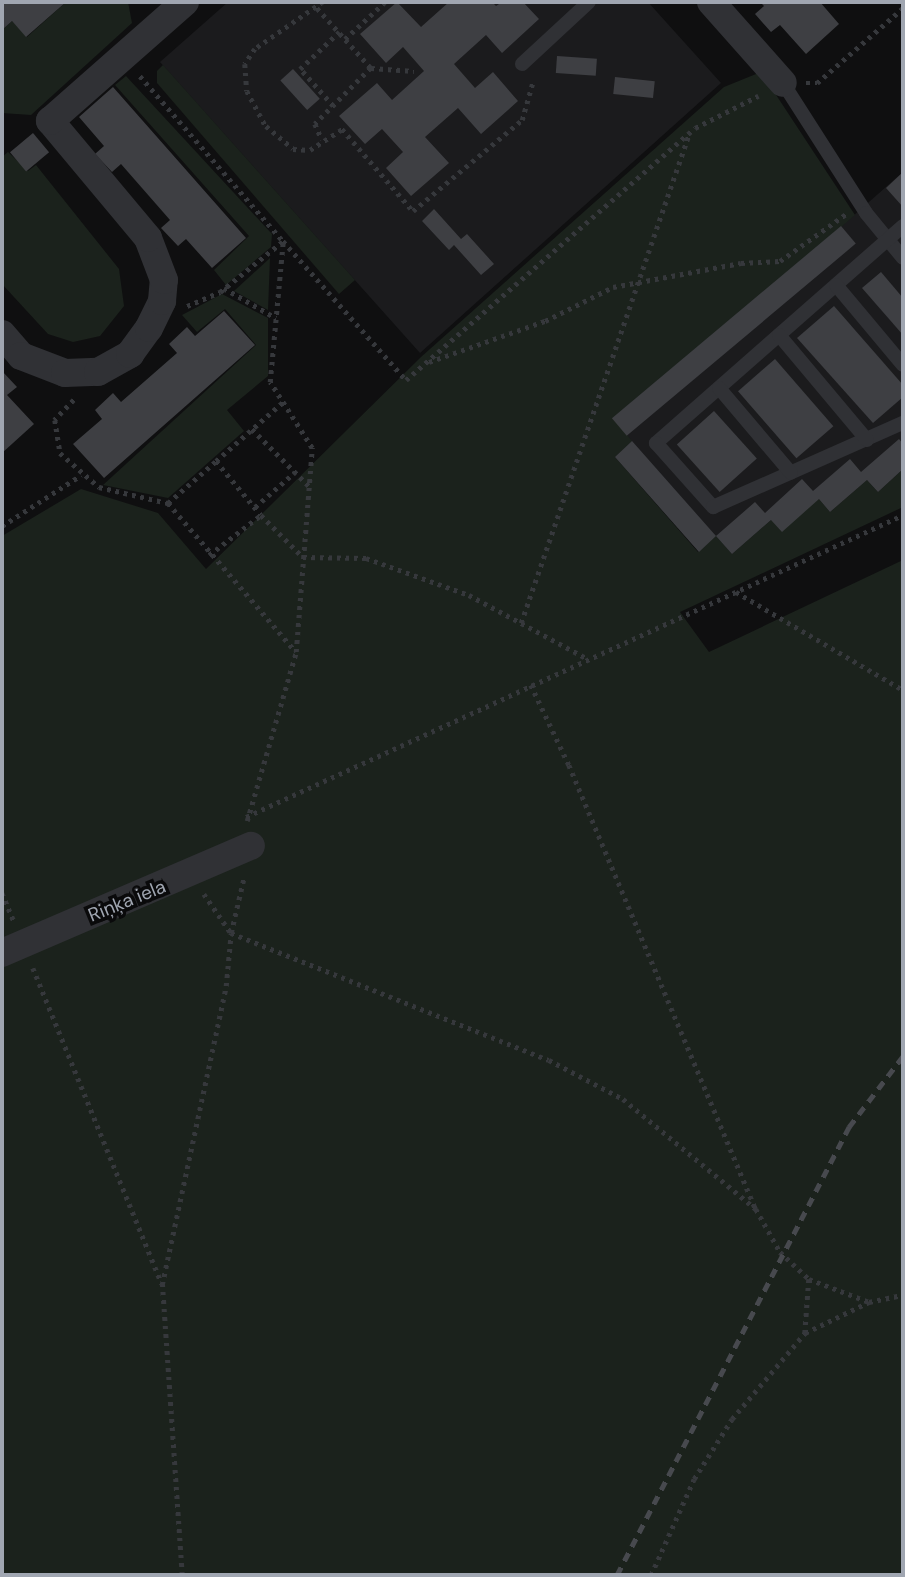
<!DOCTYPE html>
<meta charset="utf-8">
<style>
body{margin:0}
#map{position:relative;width:905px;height:1577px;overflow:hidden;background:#0f0f10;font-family:"DM Sans",sans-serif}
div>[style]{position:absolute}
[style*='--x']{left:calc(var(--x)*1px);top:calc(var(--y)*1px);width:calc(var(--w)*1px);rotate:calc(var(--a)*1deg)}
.built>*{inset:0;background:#1b1b1d}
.green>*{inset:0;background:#1b221c}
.building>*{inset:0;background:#3e3f43;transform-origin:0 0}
.path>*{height:4.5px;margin-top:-2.25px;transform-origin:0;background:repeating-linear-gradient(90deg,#36383c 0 3.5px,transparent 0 8.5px)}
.service>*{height:14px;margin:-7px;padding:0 7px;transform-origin:7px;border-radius:7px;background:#303135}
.minor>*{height:28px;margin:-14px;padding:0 14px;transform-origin:14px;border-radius:14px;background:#303135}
.rail>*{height:5px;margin-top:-2.5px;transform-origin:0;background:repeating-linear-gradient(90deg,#47494e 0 9px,transparent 0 16px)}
span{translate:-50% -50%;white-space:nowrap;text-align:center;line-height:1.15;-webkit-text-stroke:7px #0a0a0b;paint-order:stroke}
.street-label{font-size:19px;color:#a0a6b1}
.frame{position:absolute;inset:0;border:4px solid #a0a6b1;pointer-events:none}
</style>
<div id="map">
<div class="built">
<div style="clip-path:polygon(228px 2px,648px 2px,721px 83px,420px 353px,160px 62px)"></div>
<div style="clip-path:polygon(903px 172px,903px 469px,878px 492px,867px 480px,830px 512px,819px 500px,782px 532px,771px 520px,732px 554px,699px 552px,615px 457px,617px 424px)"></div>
</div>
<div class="green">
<div style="clip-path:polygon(66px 2px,128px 2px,132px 23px,31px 115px,2px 113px,2px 30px,12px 21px,27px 37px)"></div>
<div style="clip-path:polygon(163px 65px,355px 280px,339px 294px,157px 83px,157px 71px)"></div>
<div style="clip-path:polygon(761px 72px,855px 215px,617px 423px,632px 441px,615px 457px,698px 552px,716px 536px,732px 554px,771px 520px,819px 499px,830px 512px,867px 480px,878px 492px,903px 469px,903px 507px,680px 612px,709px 652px,903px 560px,903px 1575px,2px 1575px,2px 536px,81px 489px,158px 513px,206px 569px,421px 357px,724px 87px)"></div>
<div style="clip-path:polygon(126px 76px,272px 234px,271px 247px,226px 285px,214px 270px,249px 236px,115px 85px)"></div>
<div style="clip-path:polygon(8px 152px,28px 171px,36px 165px,119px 269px,124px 306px,100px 336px,73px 342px,48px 334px,2px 284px,2px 157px)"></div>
<div style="clip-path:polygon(270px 258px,268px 310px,234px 291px)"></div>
<div style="clip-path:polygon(222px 294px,268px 318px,268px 376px,227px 410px,244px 431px,168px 498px,103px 485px,256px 345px,225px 309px,197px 332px,182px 315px)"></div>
</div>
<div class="building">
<div style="clip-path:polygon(2px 2px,66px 2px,26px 37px,12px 21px,2px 30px)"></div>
<div style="clip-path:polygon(397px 2px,421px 27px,449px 2px,492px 2px,496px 6px,502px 2px,523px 2px,539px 19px,502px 53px,486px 35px,454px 64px,475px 88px,493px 72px,518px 101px,481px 134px,458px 108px,425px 137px,449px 163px,411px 196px,386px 168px,403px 152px,382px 129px,365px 144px,339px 116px,377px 83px,392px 100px,424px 71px,403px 47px,386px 63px,360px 34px)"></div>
<div style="clip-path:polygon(760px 2px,820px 2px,839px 24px,806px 54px,780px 25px,771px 32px,755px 14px,764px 6px)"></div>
<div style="left:557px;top:56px;width:40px;height:17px;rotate:4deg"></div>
<div style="left:293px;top:69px;width:40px;height:17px;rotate:48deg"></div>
<div style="left:615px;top:77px;width:40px;height:17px;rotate:6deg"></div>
<div style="clip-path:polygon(113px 87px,246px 238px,212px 268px,186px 239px,178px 246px,161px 228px,170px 220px,121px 164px,112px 172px,95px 154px,104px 146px,79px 117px)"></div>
<div style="left:33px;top:133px;width:25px;height:30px;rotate:50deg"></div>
<div style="clip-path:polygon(903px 172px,903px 207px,886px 188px)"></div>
<div style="clip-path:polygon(434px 209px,461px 239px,467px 234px,494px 264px,481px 275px,454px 245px,449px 250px,422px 221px)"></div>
<div style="left:841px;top:226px;width:23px;height:299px;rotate:50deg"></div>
<div style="clip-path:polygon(881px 272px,903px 298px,903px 335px,862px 288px)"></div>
<div style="clip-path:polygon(834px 306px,903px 385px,903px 397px,873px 423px,797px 338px)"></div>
<div style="clip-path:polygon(224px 311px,255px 345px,104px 478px,73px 444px,102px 419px,95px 410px,113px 393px,121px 402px,177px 353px,169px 344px,187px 327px,195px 336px)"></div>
<div style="left:775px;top:359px;width:89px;height:49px;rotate:49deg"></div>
<div style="clip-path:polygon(2px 371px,17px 387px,7px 395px,34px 424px,2px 453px)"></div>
<div style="left:714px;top:411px;width:64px;height:50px;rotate:48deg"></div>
<div style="clip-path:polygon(899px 439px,903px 444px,903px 469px,878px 492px,867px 480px,830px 512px,819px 499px,782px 532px,771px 520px,732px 554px,716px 536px,699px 552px,615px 457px,632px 441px,716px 536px,755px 502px,765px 513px,802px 479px,813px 491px,850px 459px,861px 472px)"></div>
</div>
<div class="path">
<div style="--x:323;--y:2;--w:83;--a:145.3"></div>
<div style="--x:255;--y:49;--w:18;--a:124"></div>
<div style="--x:245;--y:64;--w:27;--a:86"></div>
<div style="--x:247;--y:91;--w:40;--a:62"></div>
<div style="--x:266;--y:126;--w:35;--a:40"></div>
<div style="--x:293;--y:149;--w:17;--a:3"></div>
<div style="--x:310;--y:150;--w:38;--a:-33"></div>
<div style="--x:342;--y:129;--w:108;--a:49.1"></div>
<div style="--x:413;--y:211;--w:142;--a:-39.9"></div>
<div style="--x:522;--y:120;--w:41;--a:-74.2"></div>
<div style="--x:317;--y:8;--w:81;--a:48"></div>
<div style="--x:371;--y:68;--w:79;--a:135"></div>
<div style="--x:315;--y:124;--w:17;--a:66"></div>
<div style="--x:345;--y:39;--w:54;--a:-42.8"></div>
<div style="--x:371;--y:68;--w:43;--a:4"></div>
<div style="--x:140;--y:76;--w:218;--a:49.1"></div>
<div style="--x:806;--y:83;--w:11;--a:0"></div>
<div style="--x:817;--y:83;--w:114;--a:-41.1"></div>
<div style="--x:333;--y:106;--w:50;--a:-131.7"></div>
<div style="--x:300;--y:69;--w:54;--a:-43.5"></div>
<div style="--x:224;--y:288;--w:60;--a:30"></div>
<div style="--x:187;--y:306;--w:36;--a:-23"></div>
<div style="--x:220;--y:292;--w:80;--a:-38.9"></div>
<div style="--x:429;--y:362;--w:123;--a:-19.5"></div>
<div style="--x:545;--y:321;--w:76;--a:-26.6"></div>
<div style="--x:613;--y:287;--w:130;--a:-10.6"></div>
<div style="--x:741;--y:263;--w:39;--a:-3"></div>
<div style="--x:780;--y:261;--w:81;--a:-35.5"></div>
<div style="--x:74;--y:400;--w:28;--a:134"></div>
<div style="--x:55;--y:420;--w:33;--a:81"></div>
<div style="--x:60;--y:453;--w:52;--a:41.1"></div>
<div style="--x:99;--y:487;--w:71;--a:13.1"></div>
<div style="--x:168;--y:503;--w:196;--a:49.3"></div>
<div style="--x:252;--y:429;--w:81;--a:45"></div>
<div style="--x:216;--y:461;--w:89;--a:-41.4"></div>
<div style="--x:168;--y:503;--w:64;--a:-41.2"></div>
<div style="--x:216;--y:461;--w:70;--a:50.2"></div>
<div style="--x:255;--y:507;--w:53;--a:-41.2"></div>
<div style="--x:2;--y:526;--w:94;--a:-32.8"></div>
<div style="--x:209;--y:555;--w:66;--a:-37.6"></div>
<div style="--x:261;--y:515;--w:59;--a:45"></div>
<div style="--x:303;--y:557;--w:63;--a:0.9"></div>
<div style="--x:366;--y:558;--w:109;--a:19.8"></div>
<div style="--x:469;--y:595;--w:133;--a:28.3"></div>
<div style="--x:736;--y:592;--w:194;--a:30.4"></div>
<div style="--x:521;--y:623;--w:517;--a:-71.04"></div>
<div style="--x:531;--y:685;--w:89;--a:64.6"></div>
<div style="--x:569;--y:765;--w:482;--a:67.2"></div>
<div style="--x:756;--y:1209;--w:49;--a:60.8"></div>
<div style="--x:780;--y:1252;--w:40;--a:43"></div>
<div style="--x:809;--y:1279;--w:54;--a:94.2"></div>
<div style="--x:246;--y:817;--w:723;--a:-24.69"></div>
<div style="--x:247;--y:821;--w:176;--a:-73.8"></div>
<div style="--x:296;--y:652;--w:205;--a:-85.5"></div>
<div style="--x:312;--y:448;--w:78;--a:-122.5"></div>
<div style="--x:270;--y:382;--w:142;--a:-84.7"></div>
<div style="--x:283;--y:241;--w:186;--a:48.5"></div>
<div style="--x:406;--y:380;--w:383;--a:-41.1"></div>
<div style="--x:695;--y:128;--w:71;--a:-26.9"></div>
<div style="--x:2;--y:893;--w:30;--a:67"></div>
<div style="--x:204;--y:894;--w:47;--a:55.3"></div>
<div style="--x:231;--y:933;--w:342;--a:21.8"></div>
<div style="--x:549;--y:1060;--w:84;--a:27.8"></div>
<div style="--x:623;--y:1099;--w:173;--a:39.6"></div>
<div style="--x:33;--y:968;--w:341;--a:67.8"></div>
<div style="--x:809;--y:1279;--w:64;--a:21"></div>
<div style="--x:182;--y:1575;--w:291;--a:-93.9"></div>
<div style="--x:162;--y:1285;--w:306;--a:-77.9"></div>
<div style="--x:226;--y:986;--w:53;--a:-84.6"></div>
<div style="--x:231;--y:933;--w:57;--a:-76.9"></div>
<div style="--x:651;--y:1575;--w:105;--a:-65.9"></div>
<div style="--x:694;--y:1479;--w:71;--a:-57.7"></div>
<div style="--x:732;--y:1419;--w:113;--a:-49.7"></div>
<div style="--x:805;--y:1333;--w:71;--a:-25.8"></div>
<div style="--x:869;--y:1302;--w:35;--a:-12"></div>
</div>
<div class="service">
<div style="--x:522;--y:64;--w:91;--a:-42.8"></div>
<div style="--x:783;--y:83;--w:154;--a:57.4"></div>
<div style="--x:866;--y:213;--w:58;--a:50.6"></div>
<div style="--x:903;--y:226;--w:329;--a:138.7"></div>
<div style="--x:656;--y:443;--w:86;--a:48.3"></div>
<div style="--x:713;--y:507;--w:208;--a:-23.9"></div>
<div style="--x:836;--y:285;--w:104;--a:50.1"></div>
<div style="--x:779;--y:335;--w:137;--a:50"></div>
<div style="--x:719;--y:388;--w:111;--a:49.7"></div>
</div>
<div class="minor">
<div style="--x:711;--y:2;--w:108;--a:48.4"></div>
<div style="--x:2;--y:334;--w:29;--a:49"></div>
<div style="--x:21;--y:356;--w:47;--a:21.1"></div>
<div style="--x:65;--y:373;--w:33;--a:-2"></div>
<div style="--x:98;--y:372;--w:37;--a:-29"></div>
<div style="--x:130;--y:354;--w:32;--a:-54"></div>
<div style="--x:149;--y:328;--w:30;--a:-64"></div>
<div style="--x:162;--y:301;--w:21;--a:-85"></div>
<div style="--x:164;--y:280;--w:45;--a:-110.9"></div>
<div style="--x:148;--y:238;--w:153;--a:-129.9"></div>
<div style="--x:50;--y:121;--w:180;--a:-41.4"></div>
<div style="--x:2;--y:953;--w:271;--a:-23.3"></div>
</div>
<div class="rail">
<div style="--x:617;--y:1575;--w:505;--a:-62.62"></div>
<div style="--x:849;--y:1127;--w:89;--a:-52.7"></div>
</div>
<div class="street-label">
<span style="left:127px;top:901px;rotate:-22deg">Riņķa iela</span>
</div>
<div class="frame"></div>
</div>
